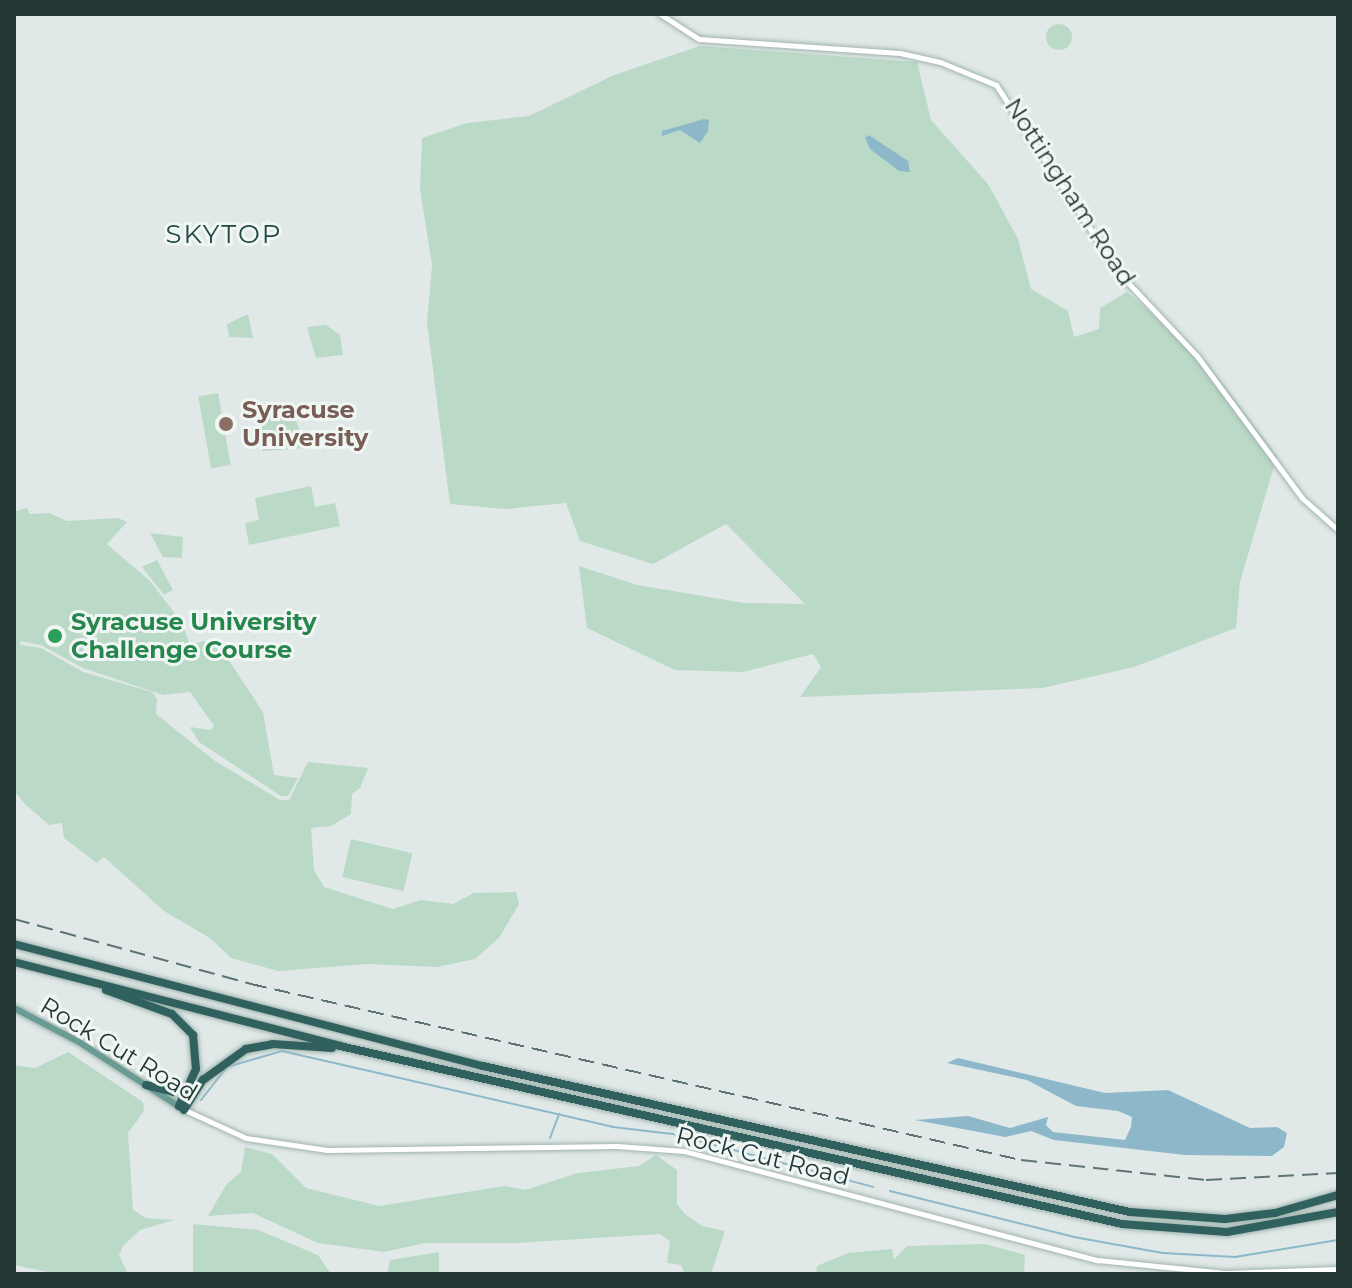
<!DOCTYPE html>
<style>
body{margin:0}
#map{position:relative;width:1352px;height:1288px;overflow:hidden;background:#e0e9e7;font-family:Montserrat,sans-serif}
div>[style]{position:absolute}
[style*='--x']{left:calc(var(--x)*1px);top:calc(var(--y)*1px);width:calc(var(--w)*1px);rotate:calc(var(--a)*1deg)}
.green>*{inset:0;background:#bbd9c7;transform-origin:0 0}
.round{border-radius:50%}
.water>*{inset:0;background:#8db8ca}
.stream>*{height:2px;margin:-1px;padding:0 1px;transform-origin:1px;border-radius:1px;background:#8db8ca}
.roads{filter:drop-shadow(0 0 2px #a1b4af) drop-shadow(0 0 2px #a1b4af)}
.secondary>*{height:5px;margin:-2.5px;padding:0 2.5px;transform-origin:2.5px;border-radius:2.5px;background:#fff}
.primary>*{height:6px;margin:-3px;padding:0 3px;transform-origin:3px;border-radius:3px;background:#699b94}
.highway>*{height:8px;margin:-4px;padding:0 4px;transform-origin:4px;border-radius:4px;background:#31615e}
.rail>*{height:2px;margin-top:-1px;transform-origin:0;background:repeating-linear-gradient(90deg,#5d7471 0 16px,transparent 0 24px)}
.dots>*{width:22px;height:22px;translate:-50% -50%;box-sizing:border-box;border:4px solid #f0f6f4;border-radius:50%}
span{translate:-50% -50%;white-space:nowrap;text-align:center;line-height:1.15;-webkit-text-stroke:6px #f0f6f4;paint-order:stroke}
.street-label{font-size:24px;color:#233835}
.education-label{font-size:24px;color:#785e54;font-weight:700}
.left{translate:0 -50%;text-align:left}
.leisure-label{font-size:24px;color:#27864d;font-weight:700}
.neighbourhood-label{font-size:26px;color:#214843;letter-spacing:2px}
.frame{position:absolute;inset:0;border:16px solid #233835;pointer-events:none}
</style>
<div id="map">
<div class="green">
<div class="round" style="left:1046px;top:24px;width:26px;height:26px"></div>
<div style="clip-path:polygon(700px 46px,917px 62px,931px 120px,988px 184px,1018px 239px,1031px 289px,1068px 311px,1074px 337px,1099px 329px,1100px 308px,1127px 292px,1206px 361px,1277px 456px,1240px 582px,1236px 628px,1134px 667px,1042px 688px,800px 697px,821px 667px,813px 654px,743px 672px,675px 670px,587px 628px,579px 566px,637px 585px,744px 603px,805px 604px,726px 524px,653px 564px,580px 541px,566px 503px,505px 509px,450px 504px,427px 322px,432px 265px,420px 189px,422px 138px,467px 123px,529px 116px,614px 75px)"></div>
<div style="clip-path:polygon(248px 314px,253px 338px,229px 337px,227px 324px)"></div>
<div style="clip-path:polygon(326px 325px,340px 335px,343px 355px,316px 358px,307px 327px)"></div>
<div style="left:218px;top:393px;width:73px;height:20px;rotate:80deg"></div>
<div style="clip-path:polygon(273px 411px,296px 420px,305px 448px,263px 451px,258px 415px)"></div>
<div style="clip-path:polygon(311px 486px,315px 507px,335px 503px,340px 526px,249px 545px,245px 523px,259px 520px,255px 498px)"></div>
<div style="clip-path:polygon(27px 508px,30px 514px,49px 513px,67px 521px,118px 518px,127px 522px,107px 544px,151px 582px,182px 623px,190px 645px,204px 641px,222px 650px,263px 712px,274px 775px,298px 778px,288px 796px,281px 796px,199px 742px,190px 727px,211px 730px,214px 726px,190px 692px,163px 695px,83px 668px,41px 645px,20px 641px,20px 645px,41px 648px,83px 672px,152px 692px,157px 699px,156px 714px,215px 761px,280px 800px,289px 800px,308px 762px,368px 768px,360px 788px,352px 794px,351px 814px,331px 826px,311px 828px,314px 870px,324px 887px,393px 909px,421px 900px,453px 904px,474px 893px,516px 892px,519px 904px,499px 938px,475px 959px,437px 967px,367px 964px,278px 971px,231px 958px,210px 938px,164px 911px,104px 857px,97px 863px,64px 838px,62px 823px,49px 825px,25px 804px,14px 791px,14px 512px)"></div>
<div style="clip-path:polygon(150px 533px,183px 537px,182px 558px,163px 557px)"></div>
<div style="clip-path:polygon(157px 560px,173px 590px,164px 595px,142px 567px)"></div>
<div style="left:351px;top:839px;width:63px;height:39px;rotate:13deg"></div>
<div style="clip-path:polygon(68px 1052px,143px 1102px,144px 1111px,128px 1133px,133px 1210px,146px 1218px,174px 1220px,140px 1230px,123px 1246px,119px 1255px,128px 1274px,57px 1274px,14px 1265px,14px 1065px,35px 1068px)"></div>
<div style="clip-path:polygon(245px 1147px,272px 1154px,306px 1188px,379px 1206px,505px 1186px,525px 1190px,578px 1173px,639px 1166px,656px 1155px,677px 1170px,677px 1204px,685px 1214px,702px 1226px,725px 1231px,711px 1274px,685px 1274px,681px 1265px,667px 1263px,670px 1241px,660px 1234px,515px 1243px,425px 1243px,384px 1252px,318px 1243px,253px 1213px,208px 1216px,226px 1185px,241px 1172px)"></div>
<div style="clip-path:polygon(193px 1224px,258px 1230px,318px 1255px,331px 1274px,193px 1274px)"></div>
<div style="clip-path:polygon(985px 1244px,1025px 1255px,1024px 1274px,816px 1274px,817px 1266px,848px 1253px,892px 1249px,894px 1259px,907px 1246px)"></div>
<div style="clip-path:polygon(439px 1252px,439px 1274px,387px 1274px,390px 1260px)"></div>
</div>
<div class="water">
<div style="clip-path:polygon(704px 119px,709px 120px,708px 131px,700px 143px,680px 130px,662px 136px,662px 131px)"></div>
<div style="clip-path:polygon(869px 135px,908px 161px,910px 172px,899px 171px,870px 149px,865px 138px)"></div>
<div style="clip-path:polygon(958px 1058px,1105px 1093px,1168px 1090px,1250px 1128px,1277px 1127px,1287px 1133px,1284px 1147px,1272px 1156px,1185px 1155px,1054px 1140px,1031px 1131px,1005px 1137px,915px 1120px,968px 1116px,1010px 1128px,1048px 1117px,1046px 1125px,1053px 1132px,1125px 1140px,1131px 1127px,1132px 1117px,1118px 1111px,1076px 1106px,1027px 1080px,947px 1063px)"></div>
</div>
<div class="stream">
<div style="--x:201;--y:1100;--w:42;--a:-51.8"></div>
<div style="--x:227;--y:1067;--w:57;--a:-16.2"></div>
<div style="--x:282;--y:1051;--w:340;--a:12.9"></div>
<div style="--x:613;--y:1127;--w:60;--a:6.7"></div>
<div style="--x:673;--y:1134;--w:207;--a:14.8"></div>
<div style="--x:550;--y:1138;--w:26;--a:-69"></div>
<div style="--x:890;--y:1191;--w:190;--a:14"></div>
<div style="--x:1074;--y:1237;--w:90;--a:10.2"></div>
<div style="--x:1163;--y:1253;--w:72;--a:3.2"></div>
<div style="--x:1235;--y:1257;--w:104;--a:-9.4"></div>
</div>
<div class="roads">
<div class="secondary">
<div style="--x:660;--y:14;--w:46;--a:32.7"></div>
<div style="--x:699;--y:39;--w:201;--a:4"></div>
<div style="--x:900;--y:53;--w:41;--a:12.7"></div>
<div style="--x:940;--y:62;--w:61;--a:22.3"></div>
<div style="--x:996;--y:85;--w:225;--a:56.8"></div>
<div style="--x:1119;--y:273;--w:114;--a:46.8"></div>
<div style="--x:1197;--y:356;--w:177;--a:53.5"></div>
<div style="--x:1302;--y:498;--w:48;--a:41.6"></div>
<div style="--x:185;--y:1110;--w:67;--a:24.7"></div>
<div style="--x:246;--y:1138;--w:82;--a:8.4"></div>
<div style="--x:327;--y:1150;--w:290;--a:-0.8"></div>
<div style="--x:617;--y:1146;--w:67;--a:4.3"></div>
<div style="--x:684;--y:1151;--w:428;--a:14.8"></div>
<div style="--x:1098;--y:1260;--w:128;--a:5.8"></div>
<div style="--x:1225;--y:1273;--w:113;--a:-2"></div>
</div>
<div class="primary">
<div style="--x:14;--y:1008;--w:73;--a:27.6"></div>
<div style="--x:79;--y:1042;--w:121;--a:32.9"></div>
</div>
<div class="highway">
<div style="--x:14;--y:944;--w:485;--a:14.6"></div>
<div style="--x:483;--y:1066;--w:663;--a:12.72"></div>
<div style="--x:1130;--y:1212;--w:95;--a:4.2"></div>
<div style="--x:1225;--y:1219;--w:50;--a:-6.8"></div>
<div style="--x:1275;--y:1213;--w:66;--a:-15.9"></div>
<div style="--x:14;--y:962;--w:337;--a:14.4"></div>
<div style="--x:340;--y:1046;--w:802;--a:12.82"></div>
<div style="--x:1122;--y:1224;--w:105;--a:4.4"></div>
<div style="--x:1227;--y:1232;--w:113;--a:-10.2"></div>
<div style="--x:106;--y:990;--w:70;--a:20"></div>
<div style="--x:172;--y:1014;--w:30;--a:45"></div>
<div style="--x:193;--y:1035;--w:34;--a:85"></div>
<div style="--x:196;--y:1069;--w:41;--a:114.7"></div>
<div style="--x:146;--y:1085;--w:29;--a:14"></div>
<div style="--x:174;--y:1092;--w:14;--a:-21"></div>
<div style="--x:184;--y:1110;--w:36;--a:-58"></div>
<div style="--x:203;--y:1080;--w:53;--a:-35.8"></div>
<div style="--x:246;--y:1049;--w:27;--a:-10"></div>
<div style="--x:273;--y:1044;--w:59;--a:3.9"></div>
</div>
</div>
<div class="rail">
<div style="--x:14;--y:919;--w:246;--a:15.3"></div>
<div style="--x:251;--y:984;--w:790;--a:12.88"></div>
<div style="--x:1021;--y:1160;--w:186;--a:6.2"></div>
<div style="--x:1206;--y:1180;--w:132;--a:-3"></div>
</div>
<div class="dots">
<div style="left:226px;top:424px;background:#8d6e63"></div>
<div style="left:55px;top:636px;background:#2e9e5b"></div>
</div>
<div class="street-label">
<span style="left:1070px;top:192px;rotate:57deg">Nottingham Road</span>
<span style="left:119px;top:1049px;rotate:31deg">Rock Cut Road</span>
<span style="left:763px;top:1156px;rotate:14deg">Rock Cut Road</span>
</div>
<div class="education-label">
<span class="left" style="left:242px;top:424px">Syracuse<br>University</span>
</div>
<div class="leisure-label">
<span class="left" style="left:71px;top:636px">Syracuse University<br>Challenge Course</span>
</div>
<div class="neighbourhood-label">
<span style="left:224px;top:235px">SKYTOP</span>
</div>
<div class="frame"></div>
</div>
